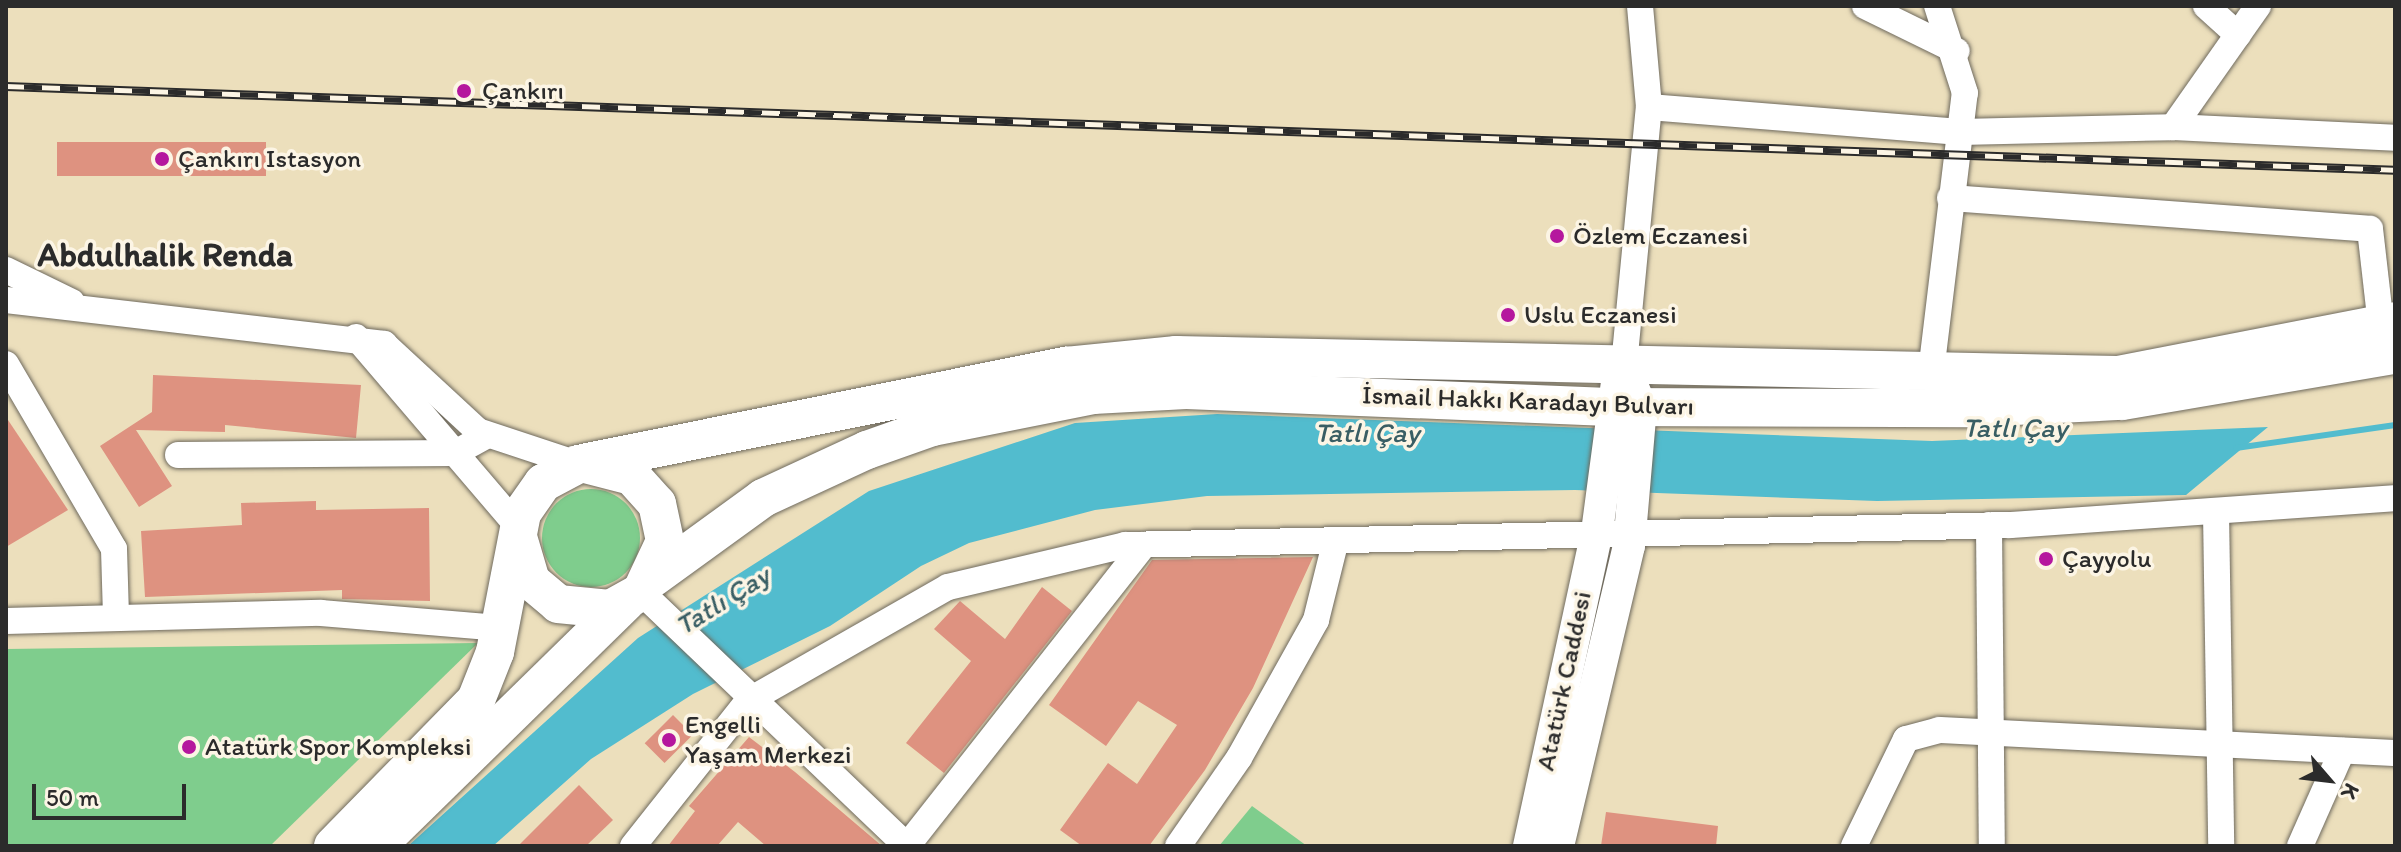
<!DOCTYPE html>
<meta charset="utf-8">
<style>
body{margin:0}
#map{position:relative;width:2401px;height:852px;overflow:hidden;background:#ecdfbc;font-family:Itim,sans-serif}
div>[style]{position:absolute}
[style*='--x']{left:calc(var(--x)*1px);top:calc(var(--y)*1px);width:calc(var(--w)*1px);rotate:calc(var(--a)*1deg)}
.green>*{inset:0;background:#7fcd8d}
.round{border-radius:50%}
.water>*{inset:0;background:#52bcce}
.stream>*{height:6px;margin:-3px;padding:0 3px;transform-origin:3px;border-radius:3px;background:#52bcce}
.building>*{inset:0;background:#de9280;transform-origin:0 0}
.roads{filter:drop-shadow(0 0 2px #6f6a5e) drop-shadow(0 0 2px #6f6a5e)}
.minor>*{height:26px;margin:-13px;padding:0 13px;transform-origin:13px;border-radius:13px;background:#fff}
.major>*{height:32px;margin:-16px;padding:0 16px;transform-origin:16px;border-radius:16px;background:#fff}
.highway>*{height:38px;margin:-19px;padding:0 19px;transform-origin:19px;border-radius:19px;background:#fff}
.rail>*{height:9px;margin-top:-4.5px;transform-origin:0;background:repeating-linear-gradient(90deg,#fcf5e5 0 18px,#2b2b2b 0 36px);box-sizing:border-box;border-block:2px solid #2b2b2b}
.dots>*{width:22px;height:22px;translate:-50% -50%;box-sizing:border-box;border:4px solid #fcf5e5;border-radius:50%}
span{translate:-50% -50%;white-space:nowrap;text-align:center;line-height:1.15;-webkit-text-stroke:7px #fcf5e5;paint-order:stroke}
.poi-label{font-size:26px;color:#2b2b2b}
.left{translate:0 -50%;text-align:left}
.street-label{font-size:26px;color:#2b2b2b}
.water-label{font-size:28px;color:#395e64;font-style:italic}
.district-label{font-size:34px;color:#2b2b2b;font-weight:700}
.frame{position:absolute;inset:0;border:8px solid #2b2b2b;pointer-events:none}
.north{position:absolute;left:2289px;top:740px;width:80px;height:80px;-webkit-text-stroke:6px #fcf5e5;paint-order:stroke;rotate:118deg;font-size:22px;font-weight:700;line-height:32px;text-align:center;color:#2b2b2b}
.north::after{content:'';display:block;margin:auto;width:28px;height:36px;background:#2b2b2b;clip-path:polygon(50% 0,100% 100%,50% 72%,0 100%)}
.scale{position:absolute;left:32px;top:784px;width:154px;height:36px;box-sizing:border-box;border:4px solid #2b2b2b;border-top:0;padding-left:10px;font-size:24px;line-height:28px;white-space:nowrap;color:#2b2b2b;-webkit-text-stroke:6px #fcf5e5;paint-order:stroke}
</style>
<div id="map">
<div class="green">
<div class="round" style="left:542px;top:489px;width:98px;height:98px"></div>
<div style="clip-path:polygon(478px 643px,270px 846px,6px 846px,6px 649px)"></div>
<div style="clip-path:polygon(1252px 806px,1307px 846px,1219px 846px)"></div>
</div>
<div class="water">
<div style="clip-path:polygon(1217px 414px,1932px 441px,2268px 427px,2186px 495px,1877px 501px,1575px 490px,1207px 496px,1095px 510px,969px 543px,921px 566px,830px 626px,693px 694px,591px 759px,493px 846px,408px 846px,638px 638px,869px 491px,1075px 423px)"></div>
</div>
<div class="stream">
<div style="--x:2236;--y:448;--w:161;--a:-8.2"></div>
</div>
<div class="building">
<div style="left:57px;top:142px;width:209px;height:34px"></div>
<div style="clip-path:polygon(153px 375px,361px 385px,356px 438px,225px 425px,225px 432px,136px 430px,172px 486px,139px 507px,100px 446px,152px 412px)"></div>
<div style="clip-path:polygon(6px 417px,68px 510px,6px 547px)"></div>
<div style="clip-path:polygon(316px 501px,316px 510px,429px 508px,430px 601px,342px 599px,342px 590px,145px 597px,141px 531px,242px 525px,241px 503px)"></div>
<div style="clip-path:polygon(1313px 557px,1253px 688px,1205px 770px,1149px 846px,1082px 846px,1060px 830px,1108px 763px,1137px 784px,1177px 725px,1138px 701px,1106px 746px,1049px 705px,1152px 560px)"></div>
<div style="clip-path:polygon(1042px 587px,1072px 611px,944px 773px,906px 743px,971px 661px,934px 629px,960px 601px,1005px 639px)"></div>
<div style="left:673px;top:715px;width:28px;height:40px;rotate:45deg"></div>
<div style="clip-path:polygon(749px 737px,795px 772px,882px 846px,766px 846px,738px 822px,717px 846px,668px 846px,695px 811px,689px 806px)"></div>
<div style="clip-path:polygon(579px 785px,613px 820px,586px 846px,518px 846px)"></div>
<div style="clip-path:polygon(1606px 812px,1718px 826px,1716px 846px,1601px 846px)"></div>
</div>
<div class="roads">
<div class="minor">
<div style="--x:1865;--y:6;--w:102;--a:26.1"></div>
<div style="--x:2206;--y:6;--w:43;--a:42.2"></div>
<div style="--x:1649;--y:107;--w:312;--a:4.6"></div>
<div style="--x:1960;--y:132;--w:213;--a:-1.3"></div>
<div style="--x:2173;--y:127;--w:222;--a:2.8"></div>
<div style="--x:2173;--y:127;--w:148;--a:-54.9"></div>
<div style="--x:1950;--y:198;--w:421;--a:4.2"></div>
<div style="--x:2370;--y:229;--w:97;--a:83.5"></div>
<div style="--x:6;--y:270;--w:73;--a:25.9"></div>
<div style="--x:6;--y:300;--w:381;--a:6.6"></div>
<div style="--x:384;--y:344;--w:128;--a:42.8"></div>
<div style="--x:478;--y:431;--w:105;--a:18.3"></div>
<div style="--x:356;--y:337;--w:250;--a:49.5"></div>
<div style="--x:6;--y:364;--w:214;--a:59.7"></div>
<div style="--x:114;--y:549;--w:69;--a:88.3"></div>
<div style="--x:1624;--y:365;--w:259;--a:-84.5"></div>
<div style="--x:1649;--y:107;--w:101;--a:-95.1"></div>
<div style="--x:1931;--y:372;--w:281;--a:-83.1"></div>
<div style="--x:1965;--y:93;--w:91;--a:-107.8"></div>
<div style="--x:178;--y:455;--w:277;--a:-0.4"></div>
<div style="--x:455;--y:453;--w:37;--a:-29"></div>
<div style="--x:2216;--y:512;--w:334;--a:89.1"></div>
<div style="--x:1989;--y:525;--w:321;--a:89.5"></div>
<div style="--x:641;--y:592;--w:368;--a:43.7"></div>
<div style="--x:6;--y:621;--w:315;--a:-1.5"></div>
<div style="--x:321;--y:613;--w:181;--a:4.8"></div>
<div style="--x:633;--y:846;--w:185;--a:-51.6"></div>
<div style="--x:748;--y:701;--w:230;--a:-29.7"></div>
<div style="--x:948;--y:587;--w:182;--a:-13.3"></div>
<div style="--x:1125;--y:545;--w:885;--a:-1.29"></div>
<div style="--x:2010;--y:525;--w:386;--a:-4"></div>
<div style="--x:907;--y:846;--w:383;--a:-51.8"></div>
<div style="--x:1178;--y:846;--w:107;--a:-55.3"></div>
<div style="--x:1239;--y:758;--w:158;--a:-60.8"></div>
<div style="--x:1316;--y:620;--w:82;--a:-76"></div>
<div style="--x:1854;--y:846;--w:119;--a:-64.1"></div>
<div style="--x:1906;--y:739;--w:34;--a:-15"></div>
<div style="--x:1939;--y:730;--w:457;--a:2.9"></div>
<div style="--x:2300;--y:846;--w:104;--a:-66.1"></div>
</div>
<div class="major">
<div style="--x:1529;--y:846;--w:321;--a:-77.8"></div>
<div style="--x:1597;--y:532;--w:150;--a:-82.4"></div>
<div style="--x:1558;--y:846;--w:308;--a:-76.7"></div>
<div style="--x:1629;--y:546;--w:140;--a:-85.1"></div>
<div style="--x:1641;--y:407;--w:45;--a:-112"></div>
</div>
<div class="highway">
<div style="--x:518;--y:537;--w:46;--a:73.5"></div>
<div style="--x:531;--y:581;--w:35;--a:40"></div>
<div style="--x:558;--y:604;--w:52;--a:5.5"></div>
<div style="--x:610;--y:609;--w:35;--a:-29"></div>
<div style="--x:641;--y:592;--w:56;--a:-64.8"></div>
<div style="--x:665;--y:541;--w:38;--a:-102"></div>
<div style="--x:657;--y:504;--w:38;--a:-132"></div>
<div style="--x:632;--y:476;--w:49;--a:-165.7"></div>
<div style="--x:653;--y:578;--w:136;--a:-36"></div>
<div style="--x:763;--y:498;--w:115;--a:-24.8"></div>
<div style="--x:867;--y:450;--w:69;--a:-19.5"></div>
<div style="--x:932;--y:427;--w:164;--a:-11.2"></div>
<div style="--x:1093;--y:395;--w:93;--a:-3.1"></div>
<div style="--x:1186;--y:390;--w:423;--a:2.3"></div>
<div style="--x:1609;--y:407;--w:362;--a:0.2"></div>
<div style="--x:1971;--y:408;--w:151;--a:-2.7"></div>
<div style="--x:2122;--y:401;--w:277;--a:-9.6"></div>
<div style="--x:333;--y:846;--w:204;--a:-45.6"></div>
<div style="--x:476;--y:700;--w:52;--a:-68.4"></div>
<div style="--x:495;--y:652;--w:142;--a:-79"></div>
<div style="--x:522;--y:513;--w:37;--a:-55"></div>
<div style="--x:543;--y:483;--w:40;--a:-28"></div>
<div style="--x:578;--y:464;--w:498;--a:-11.4"></div>
<div style="--x:1066;--y:366;--w:111;--a:-5.7"></div>
<div style="--x:1176;--y:355;--w:942;--a:1.22"></div>
<div style="--x:2118;--y:375;--w:282;--a:-11"></div>
<div style="--x:377;--y:846;--w:349;--a:-44.4"></div>
</div>
</div>
<div class="rail">
<div style="--x:6;--y:86;--w:2390;--a:2.01"></div>
</div>
<div class="dots">
<div style="left:464px;top:91px;background:#b5179e"></div>
<div style="left:162px;top:159px;background:#b5179e"></div>
<div style="left:1557px;top:236px;background:#b5179e"></div>
<div style="left:1508px;top:315px;background:#b5179e"></div>
<div style="left:2046px;top:559px;background:#b5179e"></div>
<div style="left:669px;top:740px;background:#b5179e"></div>
<div style="left:189px;top:747px;background:#b5179e"></div>
</div>
<div class="poi-label">
<span class="left" style="left:482px;top:91px">Çankırı</span>
<span class="left" style="left:178px;top:159px">Çankırı Istasyon</span>
<span class="left" style="left:1573px;top:236px">Özlem Eczanesi</span>
<span class="left" style="left:1524px;top:315px">Uslu Eczanesi</span>
<span class="left" style="left:2062px;top:559px">Çayyolu</span>
<span class="left" style="left:685px;top:740px">Engelli<br>Yaşam Merkezi</span>
<span class="left" style="left:205px;top:747px">Atatürk Spor Kompleksi</span>
</div>
<div class="street-label">
<span style="left:1528px;top:401px;rotate:2deg">İsmail Hakkı Karadayı Bulvarı</span>
<span style="left:1564px;top:681px;rotate:-78deg">Atatürk Caddesi</span>
</div>
<div class="water-label">
<span style="left:2015px;top:427px">Tatlı Çay</span>
<span style="left:1367px;top:432px">Tatlı Çay</span>
<span style="left:722px;top:600px;rotate:-32deg">Tatlı Çay</span>
</div>
<div class="district-label">
<span style="left:165px;top:255px">Abdulhalik Renda</span>
</div>
<div class="frame"></div>
<div class="north">K</div>
<div class="scale">50 m</div>
</div>
